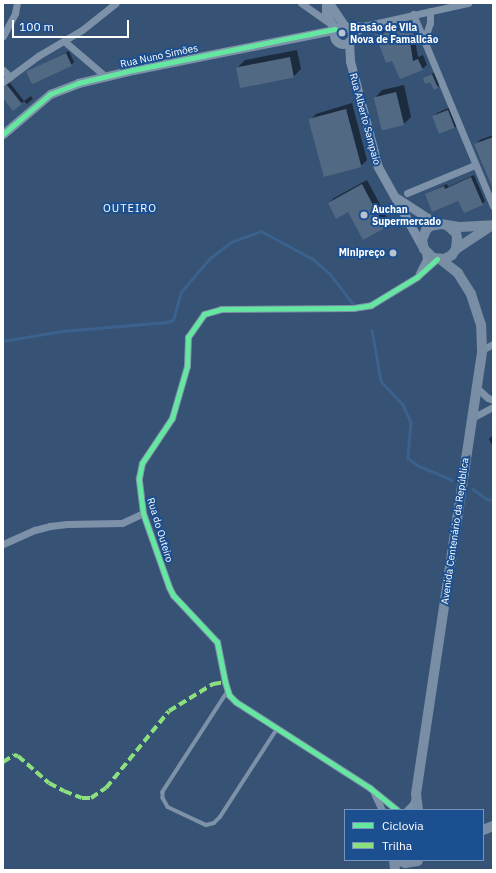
<!DOCTYPE html>
<meta charset="utf-8">
<style>
body{margin:0}
#map{position:relative;width:496px;height:873px;overflow:hidden;background:#365274;font-family:"IBM Plex Sans",sans-serif}
div>[style]{position:absolute}
[style*='--x']{left:calc(var(--x)*1px);top:calc(var(--y)*1px);width:calc(var(--w)*1px);rotate:calc(var(--a)*1deg)}
.shadow>*{inset:0;background:#0007}
.stream>*{height:2.5px;margin:-1.25px;padding:0 1.25px;transform-origin:1.25px;border-radius:1.25px;background:#3b618d}
.building>*{inset:0;background:#526984;transform-origin:0 0}
.service>*{height:3.5px;margin:-1.75px;padding:0 1.75px;transform-origin:1.75px;border-radius:1.75px;background:#7d92a8}
.minor>*{height:7px;margin:-3.5px;padding:0 3.5px;transform-origin:3.5px;border-radius:3.5px;background:#7d92a8}
.tertiary>*{height:9px;margin:-4.5px;padding:0 4.5px;transform-origin:4.5px;border-radius:4.5px;background:#7d92a8}
.tertiary>.ring{margin:-4.5px;padding:0;box-sizing:content-box;background:none;border:9px solid #7d92a8;border-radius:50%}
.secondary>*{height:10px;margin:-5px;padding:0 5px;transform-origin:5px;border-radius:5px;background:#798da4}
.quiet>*{height:4px;margin-top:-2px;transform-origin:0;background:repeating-linear-gradient(90deg,#8de07e 0 8px,transparent 0 12px)}
.cycleway>*{height:5px;margin:-2.5px;padding:0 2.5px;transform-origin:2.5px;border-radius:2.5px;background:#66e7a1}
.dots>*{width:11px;height:11px;translate:-50% -50%;box-sizing:border-box;border:2px solid #1b4f8f;border-radius:50%}
span{translate:-50% -50%;white-space:nowrap;text-align:center;line-height:1.15;-webkit-text-stroke:4px #1b4f8f;paint-order:stroke}
.poi-label{font-size:10px;color:#fff;font-weight:700}
.left{translate:0 -50%;text-align:left}
.right{translate:-100% -50%;text-align:right}
.street-label{font-size:10px;color:#fff}
.neighbourhood-label{font-size:11px;color:#fff;letter-spacing:1px}
.frame{position:absolute;inset:0;border:4px solid #fff;pointer-events:none}
.legend{position:absolute;left:344px;top:809px;width:140px;height:52px;box-sizing:border-box;background:#1b4f8f;border:1px solid #7695bc;margin:0;padding:5px 7px;list-style:none;font-size:12px;color:#fff}
.legend li{display:flex;align-items:center;gap:8px;height:20px}
.legend b{width:20px;border:1px solid #7695bc}
.scale{position:absolute;left:12px;top:20px;width:117px;height:18px;box-sizing:border-box;border:2px solid #fff;border-top:0;padding-left:5px;font-size:12px;line-height:14px;white-space:nowrap;color:#fff;-webkit-text-stroke:3px #1b4f8f;paint-order:stroke}
</style>
<div id="map">
<div class="shadow">
<div style="clip-path:polygon(416px 24px,418px 29px,414px 34px,418px 57px,423px 55px,427px 65px,422px 69px,393px 60px,376px 34px,380px 30px)"></div>
<div style="clip-path:polygon(297px 50px,301px 69px,293px 77px,237px 68px,245px 60px)"></div>
<div style="clip-path:polygon(69px 51px,74px 62px,71px 65px,28px 72px)"></div>
<div style="clip-path:polygon(435px 72px,440px 85px,434px 88px,431px 81px,424px 78px)"></div>
<div style="clip-path:polygon(10px 83px,24px 101px,31px 96px,33px 99px,27px 104px,24px 101px,13px 110px,3px 96px,3px 87px)"></div>
<div style="clip-path:polygon(404px 85px,411px 117px,404px 124px,383px 129px,375px 98px,382px 90px)"></div>
<div style="clip-path:polygon(352px 103px,367px 160px,361px 166px,329px 175px,310px 120px,316px 114px)"></div>
<div style="clip-path:polygon(451px 107px,458px 124px,455px 128px,433px 117px,437px 113px)"></div>
<div style="clip-path:polygon(493px 135px,493px 187px,475px 145px,480px 140px)"></div>
<div style="clip-path:polygon(474px 175px,485px 201px,482px 204px,426px 194px,447px 184px,448px 187px)"></div>
<div style="clip-path:polygon(367px 180px,390px 223px,385px 228px,329px 203px,334px 198px)"></div>
<div style="clip-path:polygon(493px 435px,493px 443px,491px 444px,489px 439px)"></div>
</div>
<div class="stream">
<div style="--x:372;--y:330;--w:52;--a:80"></div>
<div style="--x:381;--y:381;--w:33;--a:47"></div>
<div style="--x:403;--y:405;--w:19;--a:65"></div>
<div style="--x:411;--y:422;--w:36;--a:95"></div>
<div style="--x:408;--y:458;--w:14;--a:36"></div>
<div style="--x:419;--y:466;--w:36;--a:23"></div>
<div style="--x:3;--y:341;--w:61;--a:-9.5"></div>
<div style="--x:63;--y:331;--w:104;--a:-4.9"></div>
<div style="--x:167;--y:322;--w:6;--a:-18"></div>
<div style="--x:173;--y:320;--w:29;--a:-74"></div>
<div style="--x:181;--y:292;--w:45;--a:-49.5"></div>
<div style="--x:210;--y:258;--w:26;--a:-37"></div>
<div style="--x:231;--y:242;--w:32;--a:-20"></div>
<div style="--x:261;--y:231;--w:59;--a:28.3"></div>
<div style="--x:313;--y:259;--w:23;--a:41"></div>
<div style="--x:330;--y:274;--w:37;--a:52"></div>
<div style="--x:473;--y:489;--w:17;--a:36"></div>
<div style="--x:487;--y:499;--w:6;--a:9"></div>
</div>
<div class="building">
<div style="clip-path:polygon(412px 28px,414px 35px,409px 35px,413px 61px,418px 59px,423px 70px,400px 79px,392px 61px,386px 63px,375px 34px)"></div>
<div style="left:66px;top:53px;width:14px;height:44px;rotate:65deg"></div>
<div style="left:290px;top:57px;width:21px;height:55px;rotate:79deg"></div>
<div style="clip-path:polygon(432px 74px,438px 88px,434px 90px,430px 82px,425px 84px,423px 78px)"></div>
<div style="clip-path:polygon(7px 85px,22px 104px,13px 111px,3px 98px,3px 87px)"></div>
<div style="left:396px;top:92px;width:34px;height:23px;rotate:76deg"></div>
<div style="left:346px;top:109px;width:60px;height:39px;rotate:75deg"></div>
<div style="left:448px;top:110px;width:19px;height:17px;rotate:69deg"></div>
<div style="clip-path:polygon(493px 137px,493px 189px,474px 144px)"></div>
<div style="clip-path:polygon(471px 177px,483px 205px,464px 213px,458px 201px,432px 212px,425px 194px,444px 186px,445px 189px)"></div>
<div style="clip-path:polygon(362px 184px,385px 228px,363px 240px,348px 212px,336px 219px,328px 203px)"></div>
</div>
<div class="service">
<div style="--x:227;--y:693;--w:118;--a:122.9"></div>
<div style="--x:163;--y:792;--w:6;--a:90"></div>
<div style="--x:163;--y:798;--w:10;--a:61"></div>
<div style="--x:168;--y:807;--w:42;--a:25.3"></div>
<div style="--x:206;--y:825;--w:8;--a:-14"></div>
<div style="--x:214;--y:823;--w:8;--a:-45"></div>
<div style="--x:220;--y:817;--w:105;--a:-57.1"></div>
</div>
<div class="minor">
<div style="--x:301;--y:3;--w:38;--a:35"></div>
<div style="--x:413;--y:14;--w:208;--a:67.4"></div>
<div style="--x:347;--y:26;--w:6;--a:-9"></div>
<div style="--x:353;--y:25;--w:11;--a:5"></div>
<div style="--x:364;--y:26;--w:107;--a:-12.5"></div>
<div style="--x:3;--y:36;--w:26;--a:-62"></div>
<div style="--x:15;--y:13;--w:10;--a:-79"></div>
<div style="--x:352;--y:36;--w:16;--a:-40"></div>
<div style="--x:64;--y:41;--w:54;--a:40.5"></div>
<div style="--x:424;--y:41;--w:19;--a:-72"></div>
<div style="--x:430;--y:23;--w:12;--a:-90"></div>
<div style="--x:3;--y:70;--w:10;--a:45"></div>
<div style="--x:3;--y:82;--w:44;--a:-36.6"></div>
<div style="--x:38;--y:56;--w:51;--a:-30.6"></div>
<div style="--x:82;--y:30;--w:43;--a:-38.5"></div>
<div style="--x:407;--y:193;--w:74;--a:-22.4"></div>
<div style="--x:419;--y:273;--w:16;--a:-63"></div>
<div style="--x:426;--y:259;--w:7;--a:-98"></div>
<div style="--x:482;--y:350;--w:13;--a:-29"></div>
<div style="--x:476;--y:387;--w:16;--a:43"></div>
<div style="--x:488;--y:398;--w:5;--a:22"></div>
<div style="--x:472;--y:418;--w:24;--a:-28"></div>
<div style="--x:3;--y:544;--w:35;--a:-24"></div>
<div style="--x:35;--y:530;--w:16;--a:-15"></div>
<div style="--x:50;--y:526;--w:17;--a:-7"></div>
<div style="--x:67;--y:524;--w:55;--a:-1"></div>
<div style="--x:122;--y:523;--w:23;--a:-25"></div>
<div style="--x:374;--y:793;--w:19;--a:65"></div>
<div style="--x:397;--y:810;--w:35;--a:-141"></div>
<div style="--x:370;--y:788;--w:159;--a:-147.3"></div>
<div style="--x:236;--y:702;--w:10;--a:-135"></div>
<div style="--x:229;--y:695;--w:14;--a:-107"></div>
<div style="--x:225;--y:682;--w:41;--a:-101.3"></div>
<div style="--x:217;--y:642;--w:64;--a:-133.1"></div>
<div style="--x:173;--y:595;--w:9;--a:-117"></div>
<div style="--x:169;--y:587;--w:78;--a:-109.4"></div>
<div style="--x:143;--y:513;--w:35;--a:-97"></div>
<div style="--x:139;--y:478;--w:15;--a:-79"></div>
<div style="--x:142;--y:463;--w:54;--a:-56.3"></div>
<div style="--x:172;--y:418;--w:54;--a:-73.9"></div>
<div style="--x:187;--y:366;--w:29;--a:-88"></div>
<div style="--x:188;--y:337;--w:28;--a:-55"></div>
<div style="--x:204;--y:314;--w:18;--a:-16"></div>
<div style="--x:221;--y:309;--w:132;--a:-0.4"></div>
<div style="--x:353;--y:308;--w:18;--a:-9"></div>
<div style="--x:371;--y:305;--w:54;--a:-31.3"></div>
<div style="--x:417;--y:277;--w:27;--a:-42"></div>
<div style="--x:407;--y:810;--w:8;--a:-45"></div>
<div style="--x:413;--y:804;--w:6;--a:-72"></div>
</div>
<div class="tertiary">
<div style="--x:326;--y:3;--w:11;--a:90"></div>
<div style="--x:326;--y:14;--w:17;--a:59"></div>
<div style="--x:329;--y:3;--w:27;--a:56"></div>
<div class="ring" style="left:334px;top:26px;width:9px;height:9px"></div>
<div style="--x:349;--y:41;--w:20;--a:87"></div>
<div style="--x:350;--y:61;--w:110;--a:75.2"></div>
<div style="--x:378;--y:167;--w:90;--a:60.9"></div>
<div style="--x:3;--y:134;--w:62;--a:-40.4"></div>
<div style="--x:50;--y:94;--w:30;--a:-21"></div>
<div style="--x:78;--y:83;--w:57;--a:-13.3"></div>
<div style="--x:133;--y:70;--w:205;--a:-11.3"></div>
<div style="--x:397;--y:198;--w:37;--a:33"></div>
<div style="--x:428;--y:218;--w:14;--a:25"></div>
</div>
<div class="secondary">
<div style="--x:448;--y:226;--w:11;--a:41"></div>
<div style="--x:456;--y:233;--w:5;--a:79"></div>
<div style="--x:457;--y:238;--w:11;--a:95"></div>
<div style="--x:456;--y:249;--w:7;--a:124"></div>
<div style="--x:452;--y:255;--w:9;--a:153"></div>
<div style="--x:444;--y:259;--w:11;--a:-175"></div>
<div style="--x:433;--y:258;--w:13;--a:-135"></div>
<div style="--x:424;--y:249;--w:9;--a:-103"></div>
<div style="--x:422;--y:240;--w:11;--a:-68"></div>
<div style="--x:426;--y:230;--w:6;--a:-45"></div>
<div style="--x:430;--y:226;--w:11;--a:-10"></div>
<div style="--x:441;--y:224;--w:18;--a:9"></div>
<div style="--x:459;--y:227;--w:34;--a:-3"></div>
<div style="--x:456;--y:249;--w:42;--a:-33.3"></div>
<div style="--x:418;--y:810;--w:16;--a:-97"></div>
<div style="--x:416;--y:794;--w:449;--a:-81.5"></div>
<div style="--x:482;--y:350;--w:25;--a:-92"></div>
<div style="--x:481;--y:325;--w:33;--a:-108"></div>
<div style="--x:471;--y:294;--w:25;--a:-122"></div>
<div style="--x:458;--y:273;--w:23;--a:-142"></div>
<div style="--x:483;--y:830;--w:11;--a:-22"></div>
<div style="--x:394;--y:860;--w:10;--a:84"></div>
<div style="--x:398;--y:860;--w:8;--a:23"></div>
<div style="--x:405;--y:863;--w:13;--a:-9"></div>
</div>
<div class="quiet">
<div style="--x:3;--y:762;--w:13;--a:-32"></div>
<div style="--x:14;--y:755;--w:4;--a:14"></div>
<div style="--x:18;--y:756;--w:41;--a:41.1"></div>
<div style="--x:49;--y:783;--w:17;--a:28"></div>
<div style="--x:64;--y:791;--w:19;--a:21"></div>
<div style="--x:82;--y:798;--w:9;--a:0"></div>
<div style="--x:91;--y:798;--w:18;--a:-34"></div>
<div style="--x:106;--y:788;--w:99;--a:-50.7"></div>
<div style="--x:169;--y:711;--w:52;--a:-31.5"></div>
<div style="--x:213;--y:684;--w:12;--a:-9"></div>
</div>
<div class="cycleway">
<div style="--x:3;--y:134;--w:62;--a:-40.4"></div>
<div style="--x:50;--y:94;--w:30;--a:-21"></div>
<div style="--x:78;--y:83;--w:57;--a:-13.3"></div>
<div style="--x:133;--y:70;--w:206;--a:-11.5"></div>
<div style="--x:397;--y:810;--w:35;--a:-141"></div>
<div style="--x:370;--y:788;--w:159;--a:-147.3"></div>
<div style="--x:236;--y:702;--w:10;--a:-135"></div>
<div style="--x:229;--y:695;--w:14;--a:-107"></div>
<div style="--x:225;--y:682;--w:41;--a:-101.3"></div>
<div style="--x:217;--y:642;--w:64;--a:-133.1"></div>
<div style="--x:173;--y:595;--w:9;--a:-117"></div>
<div style="--x:169;--y:587;--w:78;--a:-109.4"></div>
<div style="--x:143;--y:513;--w:35;--a:-97"></div>
<div style="--x:139;--y:478;--w:15;--a:-79"></div>
<div style="--x:142;--y:463;--w:54;--a:-56.3"></div>
<div style="--x:172;--y:418;--w:54;--a:-73.9"></div>
<div style="--x:187;--y:366;--w:29;--a:-88"></div>
<div style="--x:188;--y:337;--w:28;--a:-55"></div>
<div style="--x:204;--y:314;--w:18;--a:-16"></div>
<div style="--x:221;--y:309;--w:132;--a:-0.4"></div>
<div style="--x:353;--y:308;--w:18;--a:-9"></div>
<div style="--x:371;--y:305;--w:54;--a:-31.3"></div>
<div style="--x:417;--y:277;--w:27;--a:-42"></div>
</div>
<div class="dots">
<div style="left:342px;top:33px;background:#b9c2ce"></div>
<div style="left:364px;top:215px;background:#b9c2ce"></div>
<div style="left:393px;top:253px;background:#b9c2ce"></div>
</div>
<div class="poi-label">
<span class="left" style="left:350px;top:33px">Brasão de Vila<br>Nova de Famalicão</span>
<span class="left" style="left:372px;top:215px">Auchan<br>Supermercado</span>
<span class="right" style="left:385px;top:253px">Minipreço</span>
</div>
<div class="street-label">
<span style="left:159px;top:56px;rotate:-12deg">Rua Nuno Simões</span>
<span style="left:365px;top:119px;rotate:75deg">Rua Alberto Sampaio</span>
<span style="left:160px;top:530px;rotate:73deg">Rua do Outeiro</span>
<span style="left:455px;top:531px;rotate:-82deg">Avenida Centenário da República</span>
</div>
<div class="neighbourhood-label">
<span style="left:130px;top:208px">OUTEIRO</span>
</div>
<div class="frame"></div>
<ul class="legend">
<li><b style="height:5px;background:#66e7a1"></b>Ciclovia</li>
<li><b style="height:5px;background:#8de07e"></b>Trilha</li>
</ul>
<div class="scale">100 m</div>
</div>
